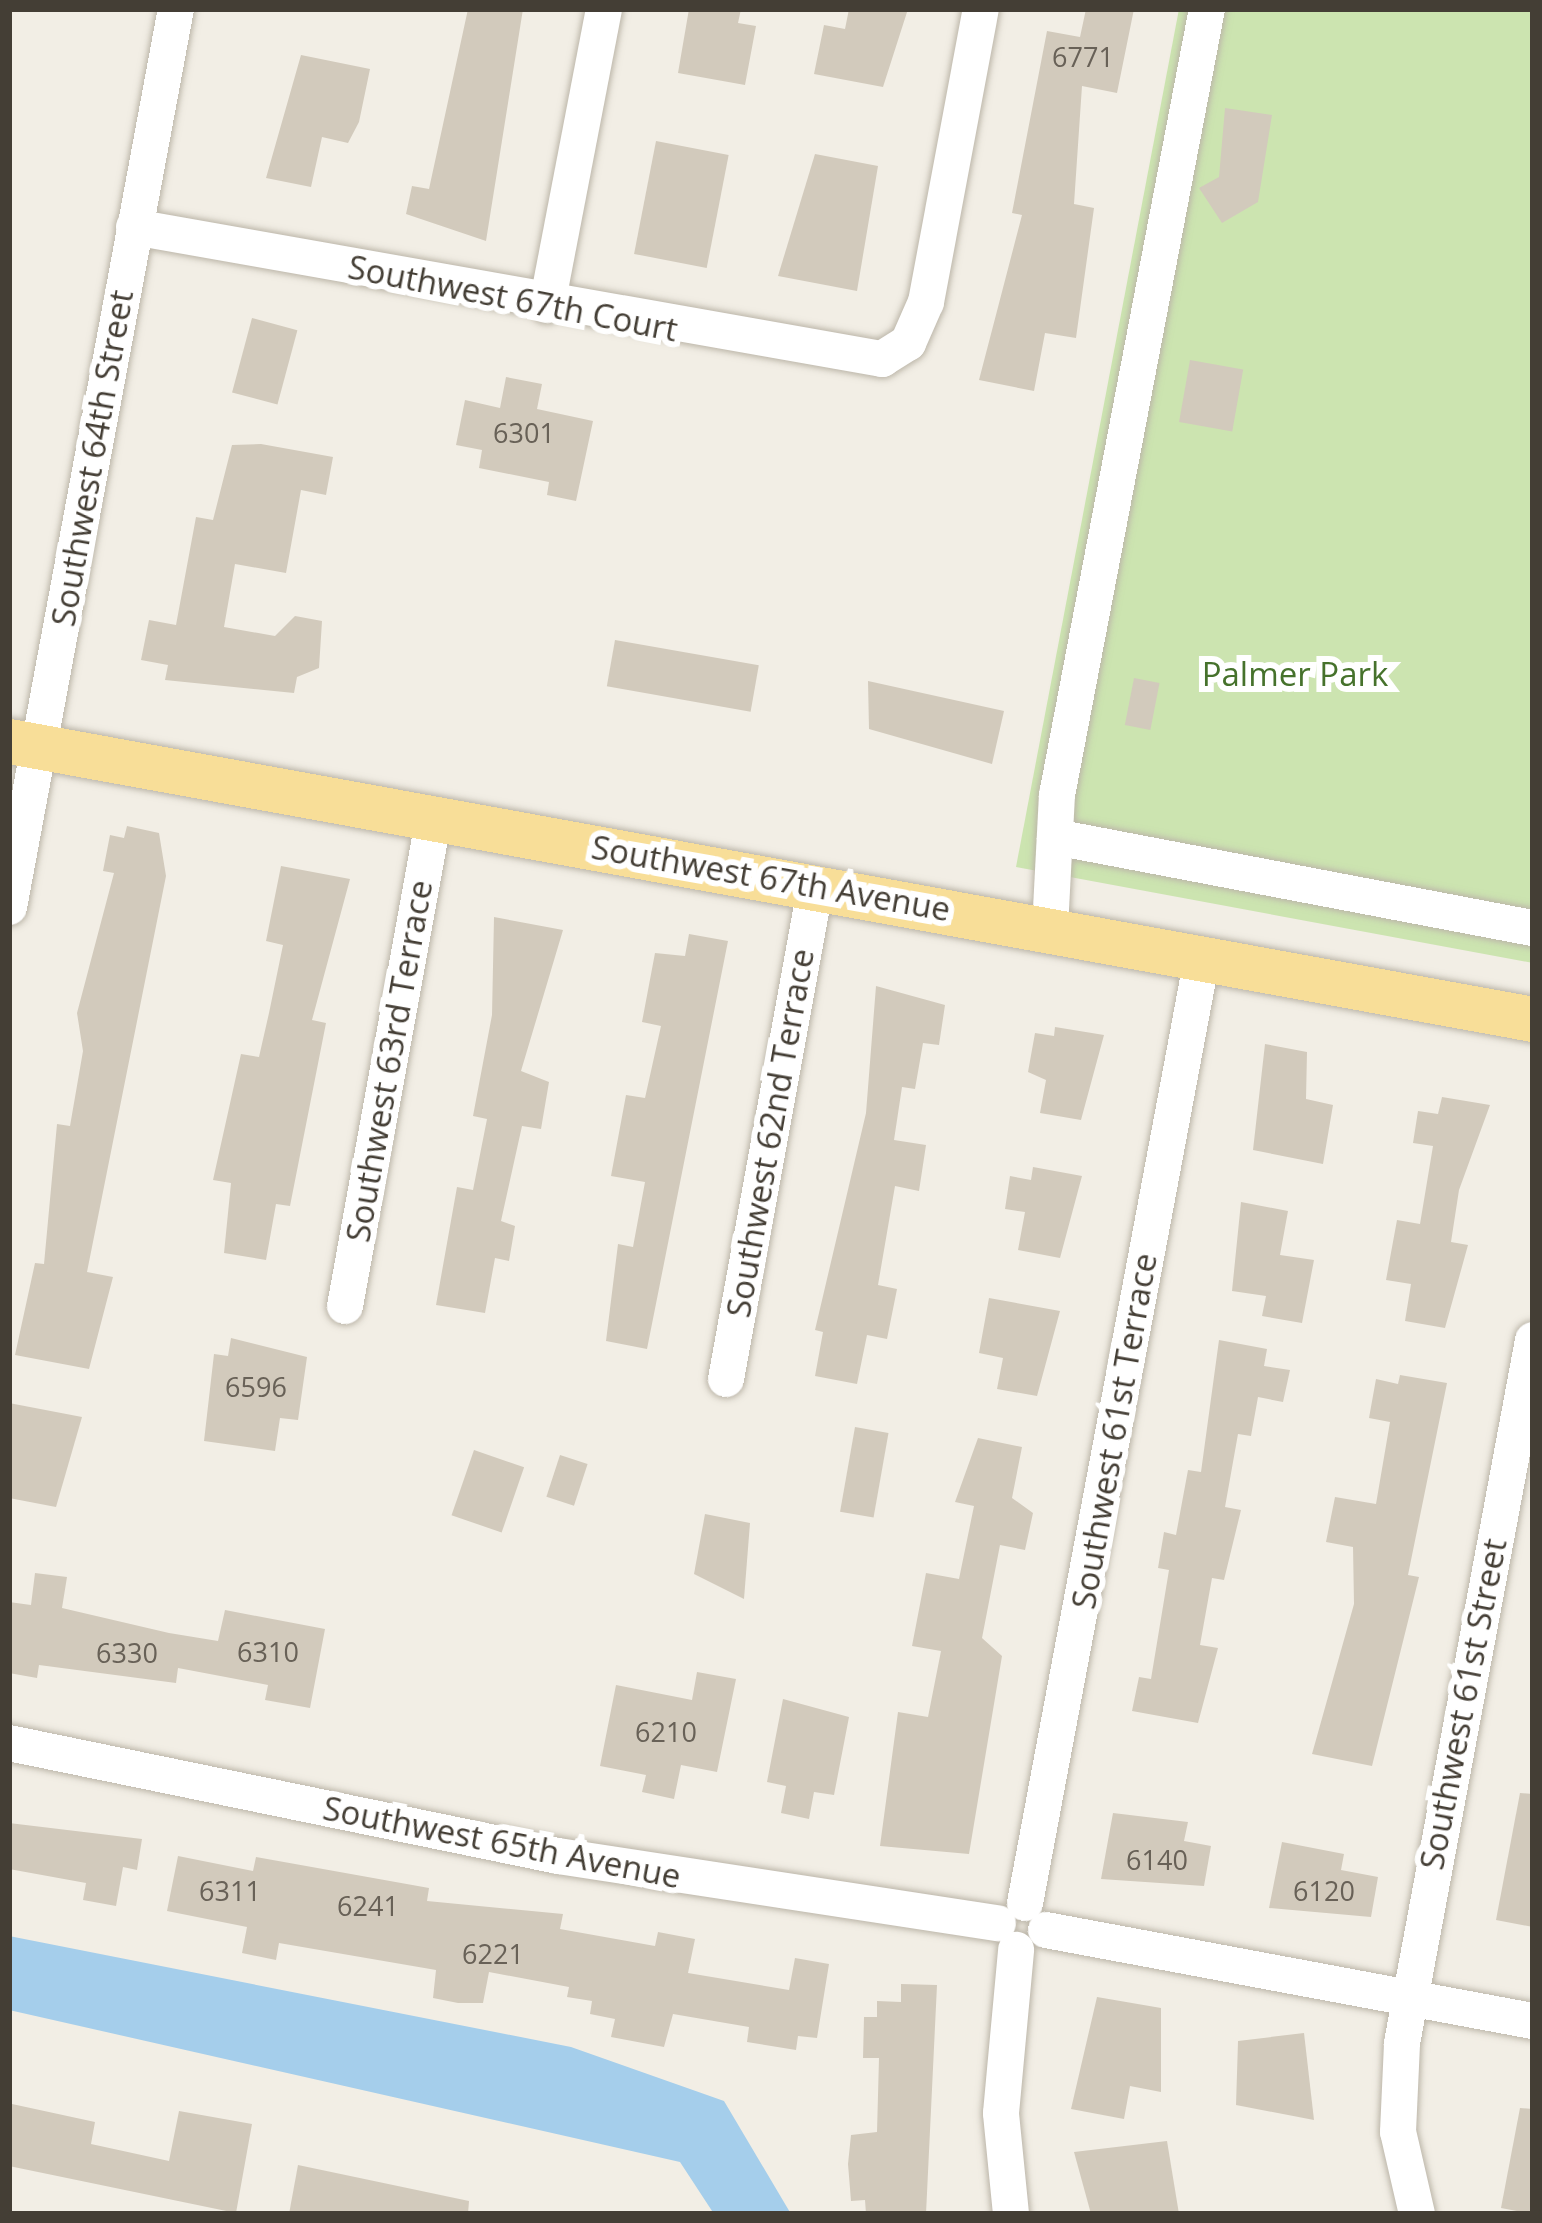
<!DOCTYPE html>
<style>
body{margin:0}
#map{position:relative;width:1542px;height:2223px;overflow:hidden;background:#f2eee5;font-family:"Open Sans",sans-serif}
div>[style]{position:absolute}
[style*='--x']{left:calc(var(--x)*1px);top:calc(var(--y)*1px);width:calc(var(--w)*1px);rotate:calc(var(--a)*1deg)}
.green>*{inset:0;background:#cce4b0}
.water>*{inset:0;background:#a5ceeb}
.building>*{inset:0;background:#d2cabc;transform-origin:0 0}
.roads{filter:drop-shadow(0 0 3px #bcb6a9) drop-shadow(0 0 3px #bcb6a9)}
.minor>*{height:36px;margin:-18px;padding:0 18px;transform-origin:18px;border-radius:18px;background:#fff}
.major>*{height:45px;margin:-22.5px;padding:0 22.5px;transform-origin:22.5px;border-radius:22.5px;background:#f8de98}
span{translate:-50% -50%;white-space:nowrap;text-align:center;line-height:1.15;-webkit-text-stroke:12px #fff;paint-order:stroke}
.number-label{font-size:27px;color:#686157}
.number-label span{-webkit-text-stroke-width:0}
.street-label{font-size:33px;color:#443e35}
.park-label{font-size:33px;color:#46722c}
.frame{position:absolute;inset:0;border:12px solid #443e35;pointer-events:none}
</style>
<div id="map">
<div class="green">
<div style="clip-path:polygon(1179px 9px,1533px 9px,1533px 963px,1016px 867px)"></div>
</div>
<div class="water">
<div style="clip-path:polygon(9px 1936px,571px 2047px,724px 2101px,791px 2214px,714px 2214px,680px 2162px,9px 2010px)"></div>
</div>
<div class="building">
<div style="clip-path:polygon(468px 9px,523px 9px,486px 241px,406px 214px,412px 186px,429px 189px)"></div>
<div style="clip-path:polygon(689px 9px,741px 9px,738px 23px,756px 26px,745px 85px,678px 73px)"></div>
<div style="clip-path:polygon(849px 9px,908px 9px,883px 87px,814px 74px,824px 25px,845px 29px)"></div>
<div style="clip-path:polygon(1086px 9px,1134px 9px,1117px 93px,1082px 86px,1074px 204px,1094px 208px,1076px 338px,1045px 333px,1034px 391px,979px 380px,1022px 215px,1012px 213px,1047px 31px,1080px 37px)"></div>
<div style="clip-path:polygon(301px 55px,370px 69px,359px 122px,348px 143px,322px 137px,311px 187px,266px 178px)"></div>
<div style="clip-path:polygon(1225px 108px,1272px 115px,1258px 202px,1222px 223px,1199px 188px,1219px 177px)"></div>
<div style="left:656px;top:141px;width:74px;height:115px;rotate:11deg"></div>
<div style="clip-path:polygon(815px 154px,878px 166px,857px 291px,778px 276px)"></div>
<div style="left:252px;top:318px;width:47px;height:77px;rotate:15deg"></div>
<div style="left:1190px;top:360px;width:54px;height:63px;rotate:10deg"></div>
<div style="clip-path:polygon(506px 377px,542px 384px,537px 409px,593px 421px,576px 501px,547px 495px,549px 482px,479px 468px,482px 450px,456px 445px,465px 400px,500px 408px)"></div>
<div style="clip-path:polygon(261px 444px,333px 457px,326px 495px,301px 490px,286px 573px,235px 564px,224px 627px,275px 636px,295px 616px,322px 621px,319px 668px,297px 677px,294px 693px,165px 680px,168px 665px,141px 660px,149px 620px,176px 625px,196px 517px,213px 520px,232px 445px)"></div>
<div style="left:615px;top:640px;width:146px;height:47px;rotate:10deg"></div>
<div style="left:1134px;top:678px;width:26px;height:48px;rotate:11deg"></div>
<div style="clip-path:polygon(868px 681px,1004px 711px,992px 764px,869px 729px)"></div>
<div style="clip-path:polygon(127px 826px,159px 833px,166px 876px,87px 1272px,113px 1277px,89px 1369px,15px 1355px,35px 1263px,44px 1264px,57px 1124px,70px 1126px,83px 1051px,77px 1013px,114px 873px,103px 871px,110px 835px,124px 838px)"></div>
<div style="clip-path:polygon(281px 866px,350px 879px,312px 1020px,326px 1023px,290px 1206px,276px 1204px,266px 1260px,224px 1253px,231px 1183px,213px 1180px,241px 1054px,259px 1057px,269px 1013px,283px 945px,266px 941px)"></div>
<div style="clip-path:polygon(494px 917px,563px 930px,521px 1071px,549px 1082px,541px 1129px,522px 1126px,501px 1221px,515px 1226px,509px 1261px,495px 1258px,485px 1313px,436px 1305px,457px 1187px,473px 1190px,487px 1119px,473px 1116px,492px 1015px)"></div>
<div style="clip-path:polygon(689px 934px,728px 941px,647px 1349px,606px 1341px,618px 1244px,633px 1247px,645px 1182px,611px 1176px,626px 1095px,645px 1098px,661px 1026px,642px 1022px,655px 953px,685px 956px)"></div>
<div style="clip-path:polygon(876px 986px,945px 1005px,939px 1045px,923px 1043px,915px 1089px,902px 1087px,894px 1140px,926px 1145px,919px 1191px,895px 1186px,878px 1285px,897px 1289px,887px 1339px,867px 1335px,857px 1384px,815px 1376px,823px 1332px,815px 1330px,866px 1113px)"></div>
<div style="clip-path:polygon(1055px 1027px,1104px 1035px,1081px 1120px,1040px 1113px,1046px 1080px,1028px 1072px,1035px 1033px,1054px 1036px)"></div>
<div style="clip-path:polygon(1265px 1044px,1307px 1052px,1306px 1099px,1333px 1105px,1323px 1164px,1253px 1150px)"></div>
<div style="clip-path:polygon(1442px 1097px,1490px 1105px,1459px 1190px,1451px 1242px,1468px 1245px,1445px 1328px,1405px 1321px,1411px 1284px,1386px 1280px,1397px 1220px,1420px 1224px,1433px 1146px,1413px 1143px,1418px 1111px,1438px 1114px)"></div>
<div style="clip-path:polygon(1033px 1167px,1082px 1176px,1060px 1258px,1018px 1250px,1025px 1212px,1005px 1209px,1010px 1176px,1031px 1180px)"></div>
<div style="clip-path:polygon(1241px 1202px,1288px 1211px,1280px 1255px,1314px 1260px,1302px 1323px,1262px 1316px,1266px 1296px,1232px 1291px)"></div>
<div style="clip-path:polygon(989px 1298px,1060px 1311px,1037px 1396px,997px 1389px,1003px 1358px,979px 1353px)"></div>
<div style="clip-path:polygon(231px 1338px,307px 1357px,298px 1420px,280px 1418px,275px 1451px,204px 1441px,214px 1354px,228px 1356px)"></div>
<div style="clip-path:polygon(1219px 1340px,1267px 1349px,1264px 1366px,1290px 1370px,1283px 1402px,1258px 1397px,1251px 1436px,1238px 1434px,1225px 1507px,1241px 1510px,1224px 1580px,1212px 1578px,1200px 1645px,1218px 1648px,1198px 1723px,1132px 1711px,1139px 1677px,1151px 1679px,1169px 1570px,1158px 1568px,1164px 1532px,1176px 1535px,1188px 1470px,1201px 1472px)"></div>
<div style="clip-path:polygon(1400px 1375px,1447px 1383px,1408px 1575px,1419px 1577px,1372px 1766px,1312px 1754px,1354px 1604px,1353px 1547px,1326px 1542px,1335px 1497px,1376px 1504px,1390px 1422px,1369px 1418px,1376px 1379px,1398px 1384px)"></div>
<div style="clip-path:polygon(9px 1403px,82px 1417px,56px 1507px,9px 1498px)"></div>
<div style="left:855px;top:1427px;width:34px;height:86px;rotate:10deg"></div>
<div style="clip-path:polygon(978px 1438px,1022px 1447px,1012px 1498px,1033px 1513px,1025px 1550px,1000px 1545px,982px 1638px,1002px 1656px,969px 1854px,880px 1846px,898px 1712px,928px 1717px,941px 1651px,912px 1646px,926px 1573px,959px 1579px,974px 1506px,955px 1502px)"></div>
<div style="left:474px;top:1450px;width:53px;height:69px;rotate:19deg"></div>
<div style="left:560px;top:1455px;width:29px;height:44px;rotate:18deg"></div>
<div style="clip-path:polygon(705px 1514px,750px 1523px,744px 1599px,694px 1574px)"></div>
<div style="clip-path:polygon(35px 1573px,67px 1577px,62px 1608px,169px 1633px,218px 1641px,225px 1610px,325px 1629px,310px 1708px,265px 1700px,268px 1685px,178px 1668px,176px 1683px,39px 1665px,37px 1678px,9px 1673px,9px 1602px,31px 1605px)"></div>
<div style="clip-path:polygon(697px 1672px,736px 1679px,717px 1772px,681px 1765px,674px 1799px,642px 1792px,646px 1775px,600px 1766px,616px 1685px,692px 1700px)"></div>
<div style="clip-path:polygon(783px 1699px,849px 1717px,834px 1795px,814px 1792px,809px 1819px,781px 1813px,786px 1786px,767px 1782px)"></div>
<div style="clip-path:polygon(1520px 1793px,1533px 1794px,1533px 1927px,1496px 1920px)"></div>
<div style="clip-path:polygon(1113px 1813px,1188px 1822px,1184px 1841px,1211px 1846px,1204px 1886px,1101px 1879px)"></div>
<div style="clip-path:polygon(9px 1823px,142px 1839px,137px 1870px,123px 1867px,116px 1906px,83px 1900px,86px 1883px,9px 1869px)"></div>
<div style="clip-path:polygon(1282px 1842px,1344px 1854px,1341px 1870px,1378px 1877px,1371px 1917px,1269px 1908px)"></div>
<div style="clip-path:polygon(178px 1856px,253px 1871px,256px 1857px,429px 1888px,427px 1901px,563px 1914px,560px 1929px,655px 1946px,658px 1932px,695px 1939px,688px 1973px,789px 1990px,795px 1958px,829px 1964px,817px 2038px,798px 2036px,796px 2050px,747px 2042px,749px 2027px,673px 2014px,664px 2047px,611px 2037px,615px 2019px,590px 2014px,592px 2001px,567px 1997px,569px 1987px,489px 1972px,483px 2003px,458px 2003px,433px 1998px,436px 1970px,279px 1943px,276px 1960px,242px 1953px,247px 1927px,167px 1911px)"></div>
<div style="clip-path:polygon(901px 1984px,937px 1985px,926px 2214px,866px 2214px,865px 2200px,851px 2201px,848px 2164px,851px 2135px,877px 2132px,879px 2058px,863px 2058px,864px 2017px,877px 2017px,877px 2001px,901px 2002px)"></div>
<div style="clip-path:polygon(1097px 1997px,1161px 2008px,1161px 2092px,1130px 2086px,1124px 2119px,1071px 2109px)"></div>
<div style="clip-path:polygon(1304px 2033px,1314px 2120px,1236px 2105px,1238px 2041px)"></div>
<div style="clip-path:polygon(12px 2104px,95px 2122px,91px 2144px,169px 2161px,179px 2111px,252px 2124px,236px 2213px,9px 2166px)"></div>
<div style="clip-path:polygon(1520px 2108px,1533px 2109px,1533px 2214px,1501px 2208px)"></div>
<div style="clip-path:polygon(1167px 2141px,1179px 2214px,1091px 2214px,1074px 2152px)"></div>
<div style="clip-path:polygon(298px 2165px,469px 2201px,468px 2214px,289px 2214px)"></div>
</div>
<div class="roads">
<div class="minor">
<div style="--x:134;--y:227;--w:760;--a:10.01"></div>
<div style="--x:882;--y:359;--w:31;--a:-32"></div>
<div style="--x:908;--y:343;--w:45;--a:-66.3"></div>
<div style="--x:926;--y:302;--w:298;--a:-79.4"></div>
<div style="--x:547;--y:305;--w:301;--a:-79.1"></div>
<div style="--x:1055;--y:837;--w:487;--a:10.8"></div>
<div style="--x:9;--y:907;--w:913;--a:-79.47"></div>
<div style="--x:1050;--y:928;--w:133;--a:-87"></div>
<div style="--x:1057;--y:795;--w:800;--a:-79.2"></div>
<div style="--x:345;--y:1306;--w:497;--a:-79.7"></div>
<div style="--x:726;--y:1379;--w:500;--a:-79.7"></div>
<div style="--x:9;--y:1743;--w:561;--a:11.63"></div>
<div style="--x:558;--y:1856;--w:445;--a:8.7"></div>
<div style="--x:1025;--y:1903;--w:961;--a:-79.39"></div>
<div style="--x:1046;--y:1930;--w:495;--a:10.6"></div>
<div style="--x:1011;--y:2214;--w:101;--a:-95.7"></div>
<div style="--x:1001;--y:2113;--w:164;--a:-84.7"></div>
<div style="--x:1417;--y:2214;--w:84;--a:-103"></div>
<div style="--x:1398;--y:2132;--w:89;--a:-87.4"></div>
<div style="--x:1402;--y:2043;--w:715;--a:-79.44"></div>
</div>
<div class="major">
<div style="--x:9;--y:741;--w:1549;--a:10.34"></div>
</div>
</div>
<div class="number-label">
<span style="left:1083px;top:57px">6771</span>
<span style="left:524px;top:433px">6301</span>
<span style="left:256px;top:1387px">6596</span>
<span style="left:268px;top:1652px">6310</span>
<span style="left:127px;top:1653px">6330</span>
<span style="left:666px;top:1732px">6210</span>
<span style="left:1157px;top:1860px">6140</span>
<span style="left:230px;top:1891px">6311</span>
<span style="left:1324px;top:1891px">6120</span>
<span style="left:368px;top:1906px">6241</span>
<span style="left:493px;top:1954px">6221</span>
</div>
<div class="street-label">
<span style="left:513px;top:298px;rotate:11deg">Southwest 67th Court</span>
<span style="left:92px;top:458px;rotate:-80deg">Southwest 64th Street</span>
<span style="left:771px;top:878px;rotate:10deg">Southwest 67th Avenue</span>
<span style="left:389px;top:1061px;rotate:-80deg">Southwest 63rd Terrace</span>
<span style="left:770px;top:1133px;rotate:-80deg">Southwest 62nd Terrace</span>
<span style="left:1114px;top:1431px;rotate:-80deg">Southwest 61st Terrace</span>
<span style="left:1463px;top:1704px;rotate:-79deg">Southwest 61st Street</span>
<span style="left:502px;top:1842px;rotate:11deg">Southwest 65th Avenue</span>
</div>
<div class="park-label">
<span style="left:1295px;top:674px">Palmer Park</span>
</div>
<div class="frame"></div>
</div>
